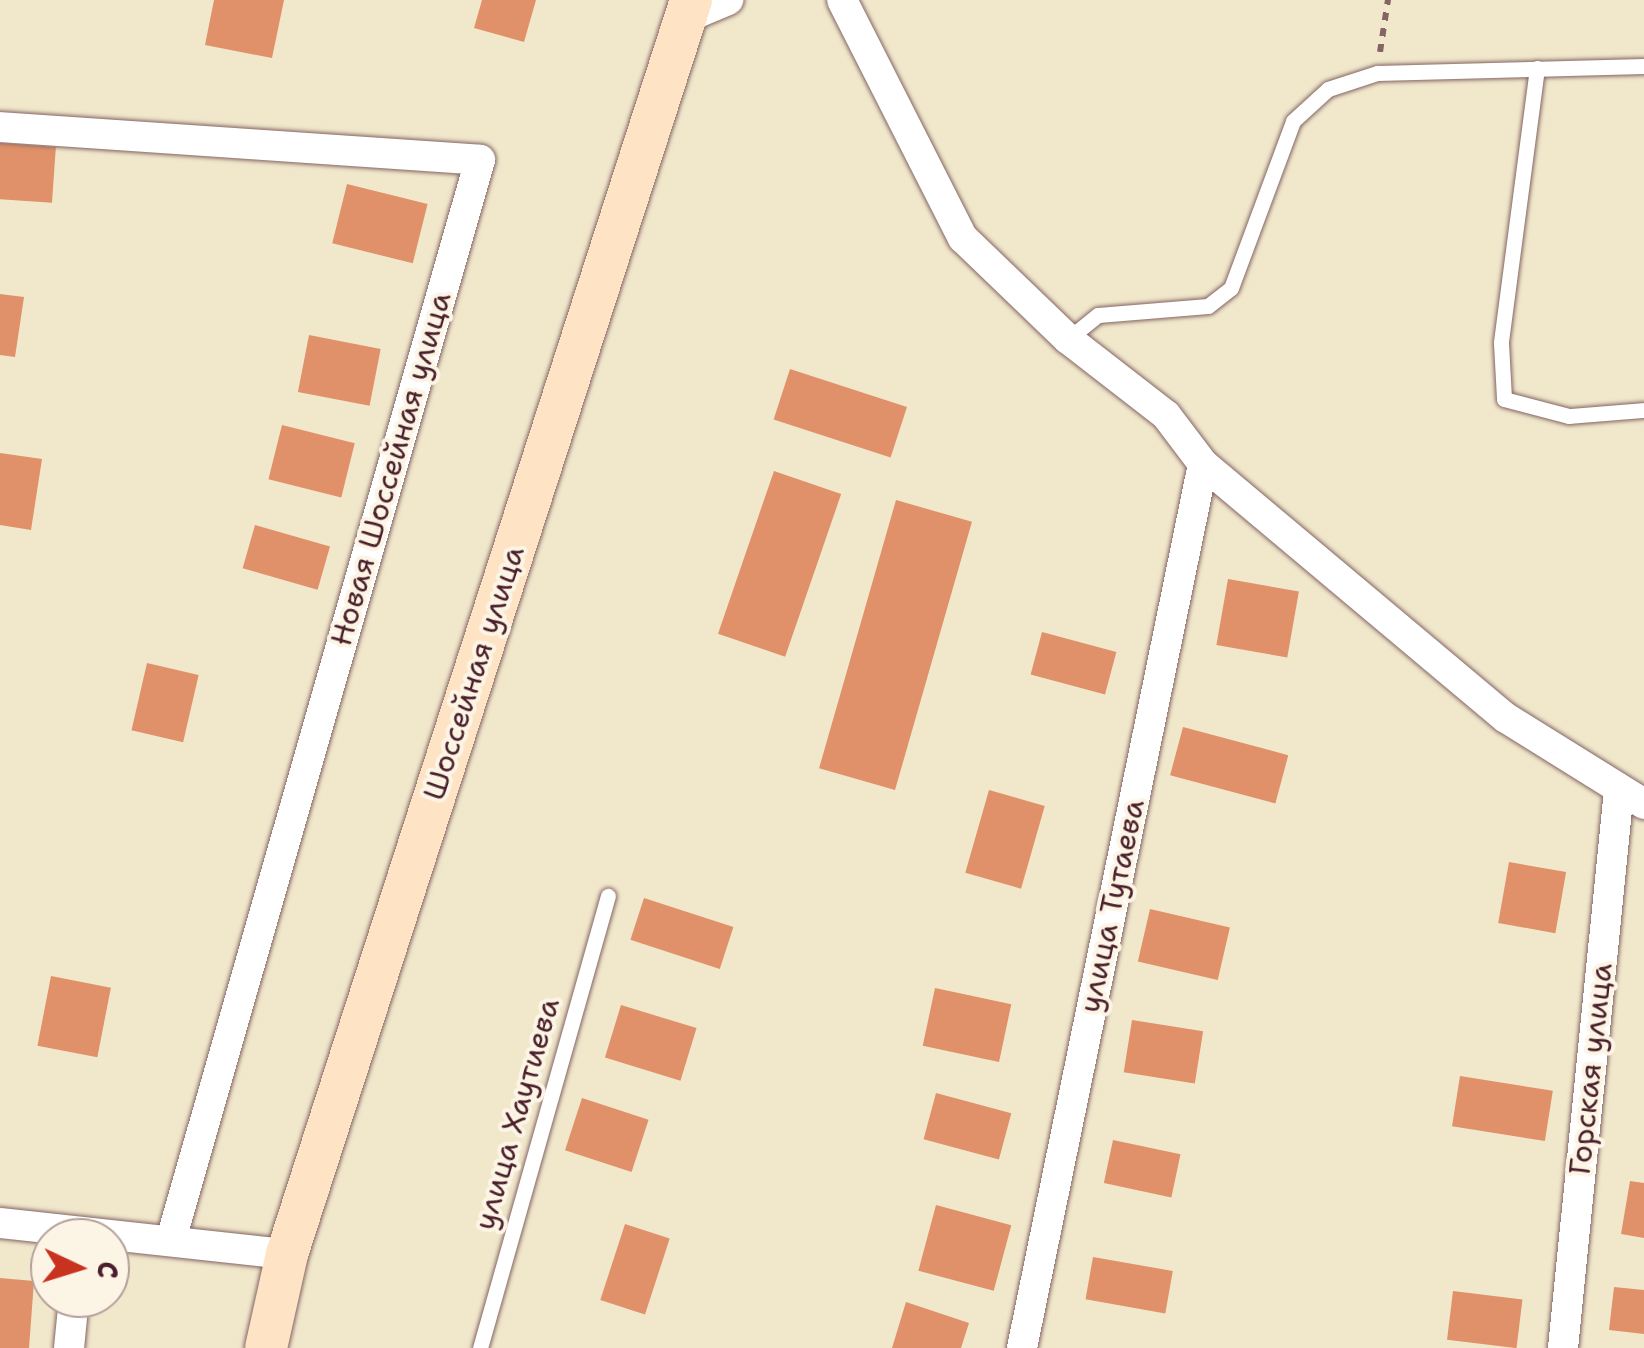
<!DOCTYPE html>
<meta charset="utf-8">
<style>
body{margin:0}
#map{position:relative;width:1644px;height:1348px;overflow:hidden;background:#f1e8cc;font-family:"Shantell Sans",sans-serif}
div>[style]{position:absolute}
[style*='--x']{left:calc(var(--x)*1px);top:calc(var(--y)*1px);width:calc(var(--w)*1px);rotate:calc(var(--a)*1deg)}
.building>*{inset:0;background:#e09169;transform-origin:0 0}
.path>*{height:6px;margin-top:-3px;transform-origin:0;background:repeating-linear-gradient(90deg,#846563 0 8px,transparent 0 16px)}
.roads{filter:drop-shadow(0 0 2px #846563) drop-shadow(0 0 2px #846563)}
.lane>*{height:15px;margin:-7.5px;padding:0 7.5px;transform-origin:7.5px;border-radius:7.5px;background:#fff}
.street>*{height:30px;margin:-15px;padding:0 15px;transform-origin:15px;border-radius:15px;background:#fff}
.secondary>*{height:42px;margin:-21px;padding:0 21px;transform-origin:21px;border-radius:21px;background:#fee4c5}
span{translate:-50% -50%;white-space:nowrap;text-align:center;line-height:1.15;-webkit-text-stroke:8px #fcf5e5;paint-order:stroke}
.street-label{font-size:30px;color:#4a1f2b}
.north{position:absolute;left:30px;top:1218px;width:100px;height:100px;box-sizing:border-box;background:#fcf5e5;border:2px solid #b59f9b;border-radius:50%;rotate:94deg;font-size:28px;font-weight:700;line-height:40px;text-align:center;color:#4a1f2b}
.north::after{content:'';display:block;margin:auto;width:35px;height:45px;background:#c8321e;clip-path:polygon(50% 0,100% 100%,50% 72%,0 100%)}
</style>
<div id="map">
<div class="building">
<div style="clip-path:polygon(214px 0,284px 0,272px 58px,205px 45px)"></div>
<div style="clip-path:polygon(482px 0,536px 0,524px 42px,474px 28px)"></div>
<div style="left:0;top:143px;width:56px;height:56px;rotate:4deg"></div>
<div style="left:347px;top:184px;width:83px;height:61px;rotate:14deg"></div>
<div style="clip-path:polygon(0 294px,24px 297px,15px 357px,0 355px)"></div>
<div style="left:309px;top:335px;width:73px;height:58px;rotate:11deg"></div>
<div style="left:790px;top:369px;width:123px;height:53px;rotate:18deg"></div>
<div style="left:282px;top:425px;width:75px;height:56px;rotate:14deg"></div>
<div style="clip-path:polygon(0 453px,42px 459px,31px 530px,0 525px)"></div>
<div style="left:774px;top:471px;width:71px;height:172px;rotate:19deg"></div>
<div style="left:896px;top:500px;width:79px;height:279px;rotate:16deg"></div>
<div style="left:255px;top:525px;width:78px;height:45px;rotate:16deg"></div>
<div style="left:1228px;top:579px;width:72px;height:67px;rotate:10deg"></div>
<div style="left:1042px;top:632px;width:77px;height:44px;rotate:15deg"></div>
<div style="left:147px;top:663px;width:53px;height:69px;rotate:13deg"></div>
<div style="left:1183px;top:727px;width:109px;height:50px;rotate:15deg"></div>
<div style="left:989px;top:790px;width:58px;height:86px;rotate:16deg"></div>
<div style="left:1509px;top:862px;width:58px;height:62px;rotate:10deg"></div>
<div style="left:644px;top:898px;width:94px;height:44px;rotate:18deg"></div>
<div style="left:1150px;top:909px;width:82px;height:54px;rotate:13deg"></div>
<div style="left:51px;top:976px;width:61px;height:71px;rotate:11deg"></div>
<div style="left:935px;top:988px;width:78px;height:59px;rotate:12deg"></div>
<div style="left:621px;top:1005px;width:79px;height:55px;rotate:17deg"></div>
<div style="left:1132px;top:1020px;width:72px;height:53px;rotate:9deg"></div>
<div style="left:1460px;top:1076px;width:94px;height:51px;rotate:9deg"></div>
<div style="left:936px;top:1093px;width:78px;height:48px;rotate:15deg"></div>
<div style="left:582px;top:1098px;width:70px;height:55px;rotate:18deg"></div>
<div style="left:1113px;top:1140px;width:69px;height:44px;rotate:12deg"></div>
<div style="clip-path:polygon(1630px 1181px,1644px 1183px,1644px 1238px,1621px 1234px)"></div>
<div style="left:936px;top:1205px;width:78px;height:68px;rotate:15deg"></div>
<div style="left:625px;top:1224px;width:47px;height:80px;rotate:18deg"></div>
<div style="left:1093px;top:1257px;width:81px;height:43px;rotate:10deg"></div>
<div style="clip-path:polygon(0 1278px,34px 1281px,29px 1348px,0 1348px)"></div>
<div style="clip-path:polygon(1614px 1287px,1644px 1290px,1644px 1334px,1609px 1330px)"></div>
<div style="left:1453px;top:1291px;width:70px;height:49px;rotate:7deg"></div>
<div style="clip-path:polygon(906px 1302px,969px 1323px,961px 1348px,892px 1348px)"></div>
</div>
<div class="path">
<div style="--x:1380;--y:52;--w:53;--a:-81.3"></div>
</div>
<div class="roads">
<div class="lane">
<div style="--x:1537;--y:68;--w:277;--a:97.5"></div>
<div style="--x:1501;--y:343;--w:56;--a:86.9"></div>
<div style="--x:1504;--y:399;--w:67;--a:14.7"></div>
<div style="--x:1569;--y:416;--w:75;--a:-4.6"></div>
<div style="--x:1068;--y:339;--w:38;--a:-39"></div>
<div style="--x:1098;--y:315;--w:110;--a:-4.7"></div>
<div style="--x:1208;--y:306;--w:29;--a:-38"></div>
<div style="--x:1231;--y:288;--w:178;--a:-69.6"></div>
<div style="--x:1293;--y:121;--w:47;--a:-42.4"></div>
<div style="--x:1328;--y:89;--w:52;--a:-18.1"></div>
<div style="--x:1377;--y:73;--w:267;--a:-1.5"></div>
<div style="--x:480;--y:1348;--w:470;--a:-74.2"></div>
</div>
<div class="street">
<div style="--x:842;--y:0;--w:267;--a:63.1"></div>
<div style="--x:963;--y:238;--w:146;--a:43.9"></div>
<div style="--x:1068;--y:339;--w:124;--a:37.8"></div>
<div style="--x:1166;--y:415;--w:61;--a:52.9"></div>
<div style="--x:1203;--y:464;--w:395;--a:40"></div>
<div style="--x:1506;--y:718;--w:163;--a:31.9"></div>
<div style="--x:685;--y:18;--w:47;--a:-22.7"></div>
<div style="--x:0;--y:127;--w:481;--a:3.9"></div>
<div style="--x:480;--y:160;--w:1123;--a:105.97"></div>
<div style="--x:0;--y:1223;--w:289;--a:6.2"></div>
<div style="--x:69;--y:1348;--w:50;--a:-84.3"></div>
<div style="--x:1022;--y:1348;--w:902;--a:-78.43"></div>
<div style="--x:1563;--y:1348;--w:561;--a:-84.27"></div>
</div>
<div class="secondary">
<div style="--x:266;--y:1348;--w:96;--a:-77.4"></div>
<div style="--x:287;--y:1254;--w:1317;--a:-72.14"></div>
</div>
</div>
<div class="street-label">
<span style="left:391px;top:469px;rotate:-74deg">Новая Шоссейная улица</span>
<span style="left:474px;top:673px;rotate:-72deg">Шоссейная улица</span>
<span style="left:1112px;top:906px;rotate:-78deg">улица Тутаева</span>
<span style="left:1591px;top:1069px;rotate:-84deg">Горская улица</span>
<span style="left:517px;top:1114px;rotate:-74deg">улица Хаутиева</span>
</div>
<div class="north">С</div>
</div>
